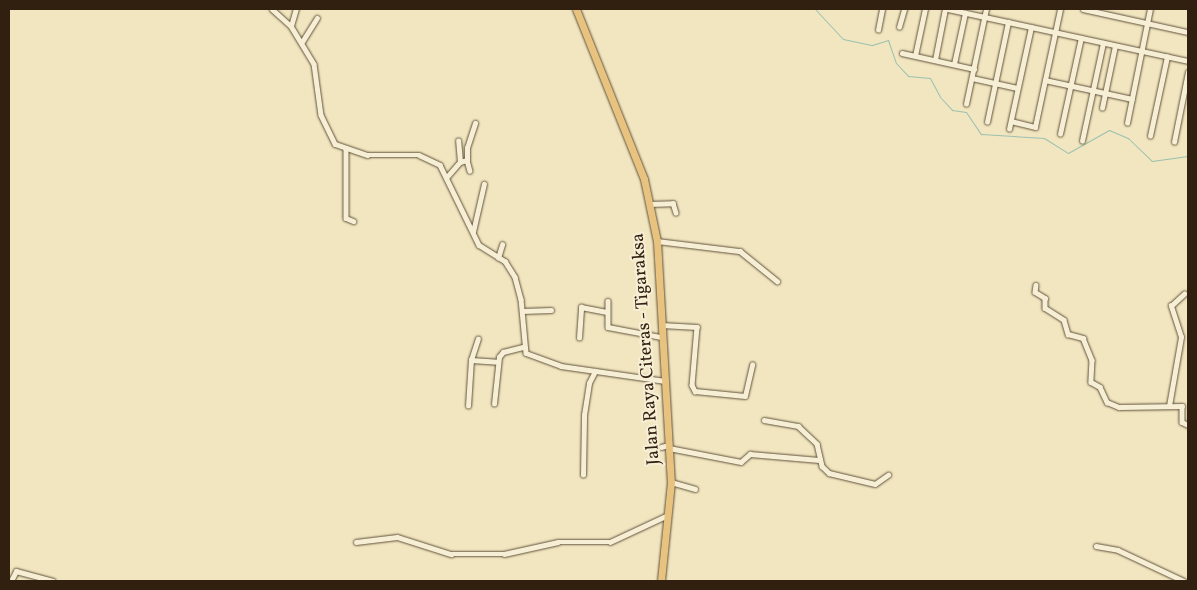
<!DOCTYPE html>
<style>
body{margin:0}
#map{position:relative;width:1197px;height:590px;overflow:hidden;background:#f1e6bf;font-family:Vollkorn,serif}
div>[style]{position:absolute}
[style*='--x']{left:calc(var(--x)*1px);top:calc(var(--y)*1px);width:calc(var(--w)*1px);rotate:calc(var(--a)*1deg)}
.stream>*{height:1px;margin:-0.5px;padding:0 0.5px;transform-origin:0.5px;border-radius:0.5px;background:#9bc0b1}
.roads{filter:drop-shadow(0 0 1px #61513c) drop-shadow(0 0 1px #61513c)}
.street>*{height:4.5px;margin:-2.25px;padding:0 2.25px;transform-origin:2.25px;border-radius:2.25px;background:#f6efd5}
.primary>*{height:7px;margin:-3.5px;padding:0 3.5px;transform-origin:3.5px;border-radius:3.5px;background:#e8c380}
span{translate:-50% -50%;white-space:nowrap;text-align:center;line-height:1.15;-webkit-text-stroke:4px #f6efd5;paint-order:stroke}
.street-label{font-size:18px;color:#311f10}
.frame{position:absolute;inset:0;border:10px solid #311f10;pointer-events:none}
</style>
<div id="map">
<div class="stream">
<div style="--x:815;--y:9;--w:41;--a:47"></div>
<div style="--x:843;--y:39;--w:30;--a:12"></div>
<div style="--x:872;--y:45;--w:17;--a:-17"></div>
<div style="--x:888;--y:40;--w:24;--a:71"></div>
<div style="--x:896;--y:63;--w:18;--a:47"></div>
<div style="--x:908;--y:76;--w:22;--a:5"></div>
<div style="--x:930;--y:78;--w:21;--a:62"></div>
<div style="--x:940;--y:97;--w:18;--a:47"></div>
<div style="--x:952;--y:110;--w:14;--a:8"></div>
<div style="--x:966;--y:112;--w:27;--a:56"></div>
<div style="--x:981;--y:134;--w:63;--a:3.6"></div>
<div style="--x:1044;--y:138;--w:28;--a:32"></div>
<div style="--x:1068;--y:153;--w:47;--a:-29.3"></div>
<div style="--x:1109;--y:130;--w:21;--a:23"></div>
<div style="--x:1128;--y:138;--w:33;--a:44"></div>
<div style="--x:1152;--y:161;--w:36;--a:-8"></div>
</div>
<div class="roads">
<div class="street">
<div style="--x:272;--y:9;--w:25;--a:42"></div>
<div style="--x:291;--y:26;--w:44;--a:58.8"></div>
<div style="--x:314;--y:64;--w:51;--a:82.2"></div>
<div style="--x:321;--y:115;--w:32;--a:64"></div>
<div style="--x:335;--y:144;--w:34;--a:19"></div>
<div style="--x:367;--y:155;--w:52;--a:0"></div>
<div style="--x:419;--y:155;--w:23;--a:25"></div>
<div style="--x:440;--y:165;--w:89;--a:64"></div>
<div style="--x:479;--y:245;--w:31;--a:32"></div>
<div style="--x:505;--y:261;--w:19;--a:58"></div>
<div style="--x:515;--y:277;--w:23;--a:75"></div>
<div style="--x:521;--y:299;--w:54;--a:84.7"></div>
<div style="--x:526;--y:353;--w:37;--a:20"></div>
<div style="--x:561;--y:366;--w:105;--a:8.2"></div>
<div style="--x:948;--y:9;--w:246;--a:12.2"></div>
<div style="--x:1083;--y:9;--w:107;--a:12.4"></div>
<div style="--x:291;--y:26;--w:18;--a:-74"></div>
<div style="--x:899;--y:27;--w:19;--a:-74"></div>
<div style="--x:878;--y:30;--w:21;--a:-79"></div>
<div style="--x:302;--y:42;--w:28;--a:-58"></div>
<div style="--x:902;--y:53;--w:74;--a:12.5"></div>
<div style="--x:915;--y:56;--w:48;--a:-78"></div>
<div style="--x:935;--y:60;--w:52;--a:-78.9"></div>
<div style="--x:954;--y:64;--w:52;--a:-77.8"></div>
<div style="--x:972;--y:78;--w:46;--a:12.5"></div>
<div style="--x:1045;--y:80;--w:89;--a:12.3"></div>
<div style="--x:966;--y:104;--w:97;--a:-78.1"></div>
<div style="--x:1102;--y:108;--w:63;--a:-78.2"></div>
<div style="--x:1011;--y:121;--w:25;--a:14"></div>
<div style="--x:1035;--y:127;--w:121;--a:-78"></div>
<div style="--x:987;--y:122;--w:102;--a:-78.1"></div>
<div style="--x:1127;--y:123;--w:116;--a:-78.6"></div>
<div style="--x:1009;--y:129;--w:104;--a:-77.8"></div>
<div style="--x:1060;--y:134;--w:98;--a:-77.7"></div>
<div style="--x:1150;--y:136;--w:81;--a:-77.9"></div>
<div style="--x:1082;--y:141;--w:100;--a:-77.9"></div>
<div style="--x:1174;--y:142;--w:71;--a:-78.7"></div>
<div style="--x:346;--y:150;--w:68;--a:90"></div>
<div style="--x:346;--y:218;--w:8;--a:23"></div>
<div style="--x:467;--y:160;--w:11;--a:75"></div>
<div style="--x:460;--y:162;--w:7;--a:-16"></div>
<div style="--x:467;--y:160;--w:12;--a:-90"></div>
<div style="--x:467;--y:148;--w:26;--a:-72"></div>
<div style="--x:446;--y:178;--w:21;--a:-49"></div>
<div style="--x:460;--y:162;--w:21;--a:-95"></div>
<div style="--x:649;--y:204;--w:24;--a:-2"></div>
<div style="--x:673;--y:203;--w:10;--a:73"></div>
<div style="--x:473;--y:232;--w:49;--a:-77.1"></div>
<div style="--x:657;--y:241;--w:84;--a:6.9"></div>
<div style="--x:740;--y:251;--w:48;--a:39"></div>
<div style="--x:498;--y:258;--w:14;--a:-73"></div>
<div style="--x:1036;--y:285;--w:7;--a:98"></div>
<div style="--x:1035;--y:292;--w:12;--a:31"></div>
<div style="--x:1045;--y:298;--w:10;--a:90"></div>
<div style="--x:1045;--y:308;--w:22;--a:32"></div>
<div style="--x:1064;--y:320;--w:15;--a:74"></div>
<div style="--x:1068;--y:334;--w:16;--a:15"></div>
<div style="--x:1083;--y:338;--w:24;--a:68"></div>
<div style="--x:1092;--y:360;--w:22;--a:93"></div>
<div style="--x:1091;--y:382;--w:10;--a:29"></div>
<div style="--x:1100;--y:387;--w:17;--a:65"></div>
<div style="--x:1107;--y:402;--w:13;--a:23"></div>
<div style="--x:1119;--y:407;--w:63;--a:-0.9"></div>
<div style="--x:1182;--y:406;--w:16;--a:90"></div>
<div style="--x:1182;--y:422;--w:7;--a:27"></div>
<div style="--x:608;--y:301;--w:26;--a:90"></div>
<div style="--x:608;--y:327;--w:54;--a:10.7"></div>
<div style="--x:522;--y:311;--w:29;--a:-2"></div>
<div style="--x:661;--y:325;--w:36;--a:3"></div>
<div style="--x:697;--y:327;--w:58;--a:94.9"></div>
<div style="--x:692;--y:385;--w:7;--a:63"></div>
<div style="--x:695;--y:391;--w:50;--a:5.7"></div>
<div style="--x:745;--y:396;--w:32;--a:-77"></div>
<div style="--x:579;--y:338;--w:31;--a:-86"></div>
<div style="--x:581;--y:307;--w:26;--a:11"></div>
<div style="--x:471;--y:360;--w:22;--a:-72"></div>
<div style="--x:494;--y:404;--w:47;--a:-83.9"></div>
<div style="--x:499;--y:357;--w:6;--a:-51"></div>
<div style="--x:503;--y:352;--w:21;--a:-14"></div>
<div style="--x:468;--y:406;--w:46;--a:-86.3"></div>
<div style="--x:471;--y:360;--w:26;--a:4"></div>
<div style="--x:1169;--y:406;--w:70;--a:-80.1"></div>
<div style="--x:1181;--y:337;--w:33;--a:-108"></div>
<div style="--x:1171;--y:306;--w:18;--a:-43"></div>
<div style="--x:764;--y:420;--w:35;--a:10"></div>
<div style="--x:798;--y:426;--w:26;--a:43"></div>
<div style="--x:817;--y:444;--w:23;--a:77"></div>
<div style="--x:822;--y:466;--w:10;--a:45"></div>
<div style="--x:829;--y:473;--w:47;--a:13.4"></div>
<div style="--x:875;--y:484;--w:16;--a:-35"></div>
<div style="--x:661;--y:447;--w:8;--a:-14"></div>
<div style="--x:669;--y:448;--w:73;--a:11"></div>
<div style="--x:741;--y:462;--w:12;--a:-42"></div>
<div style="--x:750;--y:454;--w:69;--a:5"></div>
<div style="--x:583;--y:475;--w:60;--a:-89"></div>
<div style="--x:584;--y:415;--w:32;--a:-81"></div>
<div style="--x:589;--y:383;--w:13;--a:-63"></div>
<div style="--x:671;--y:482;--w:25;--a:16"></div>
<div style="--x:356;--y:542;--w:41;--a:-7"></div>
<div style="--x:397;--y:537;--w:57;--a:17.5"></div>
<div style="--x:451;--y:554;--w:53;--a:0"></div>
<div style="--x:504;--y:554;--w:55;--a:-12.5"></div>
<div style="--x:558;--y:542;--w:52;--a:0"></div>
<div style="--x:610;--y:542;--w:64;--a:-25"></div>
<div style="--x:1096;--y:546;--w:22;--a:10"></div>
<div style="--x:1118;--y:550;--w:73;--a:25.2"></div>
<div style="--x:11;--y:581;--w:11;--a:-63"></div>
<div style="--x:16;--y:571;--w:38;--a:15"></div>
</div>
<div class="primary">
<div style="--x:576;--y:9;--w:183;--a:68.2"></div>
<div style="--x:644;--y:179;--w:63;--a:78.2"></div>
<div style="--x:657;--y:241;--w:241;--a:86.7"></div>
<div style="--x:671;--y:482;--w:100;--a:95.8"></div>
</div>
</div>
<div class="street-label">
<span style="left:647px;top:349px;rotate:-94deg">Jalan Raya Citeras - Tigaraksa</span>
</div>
<div class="frame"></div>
</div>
